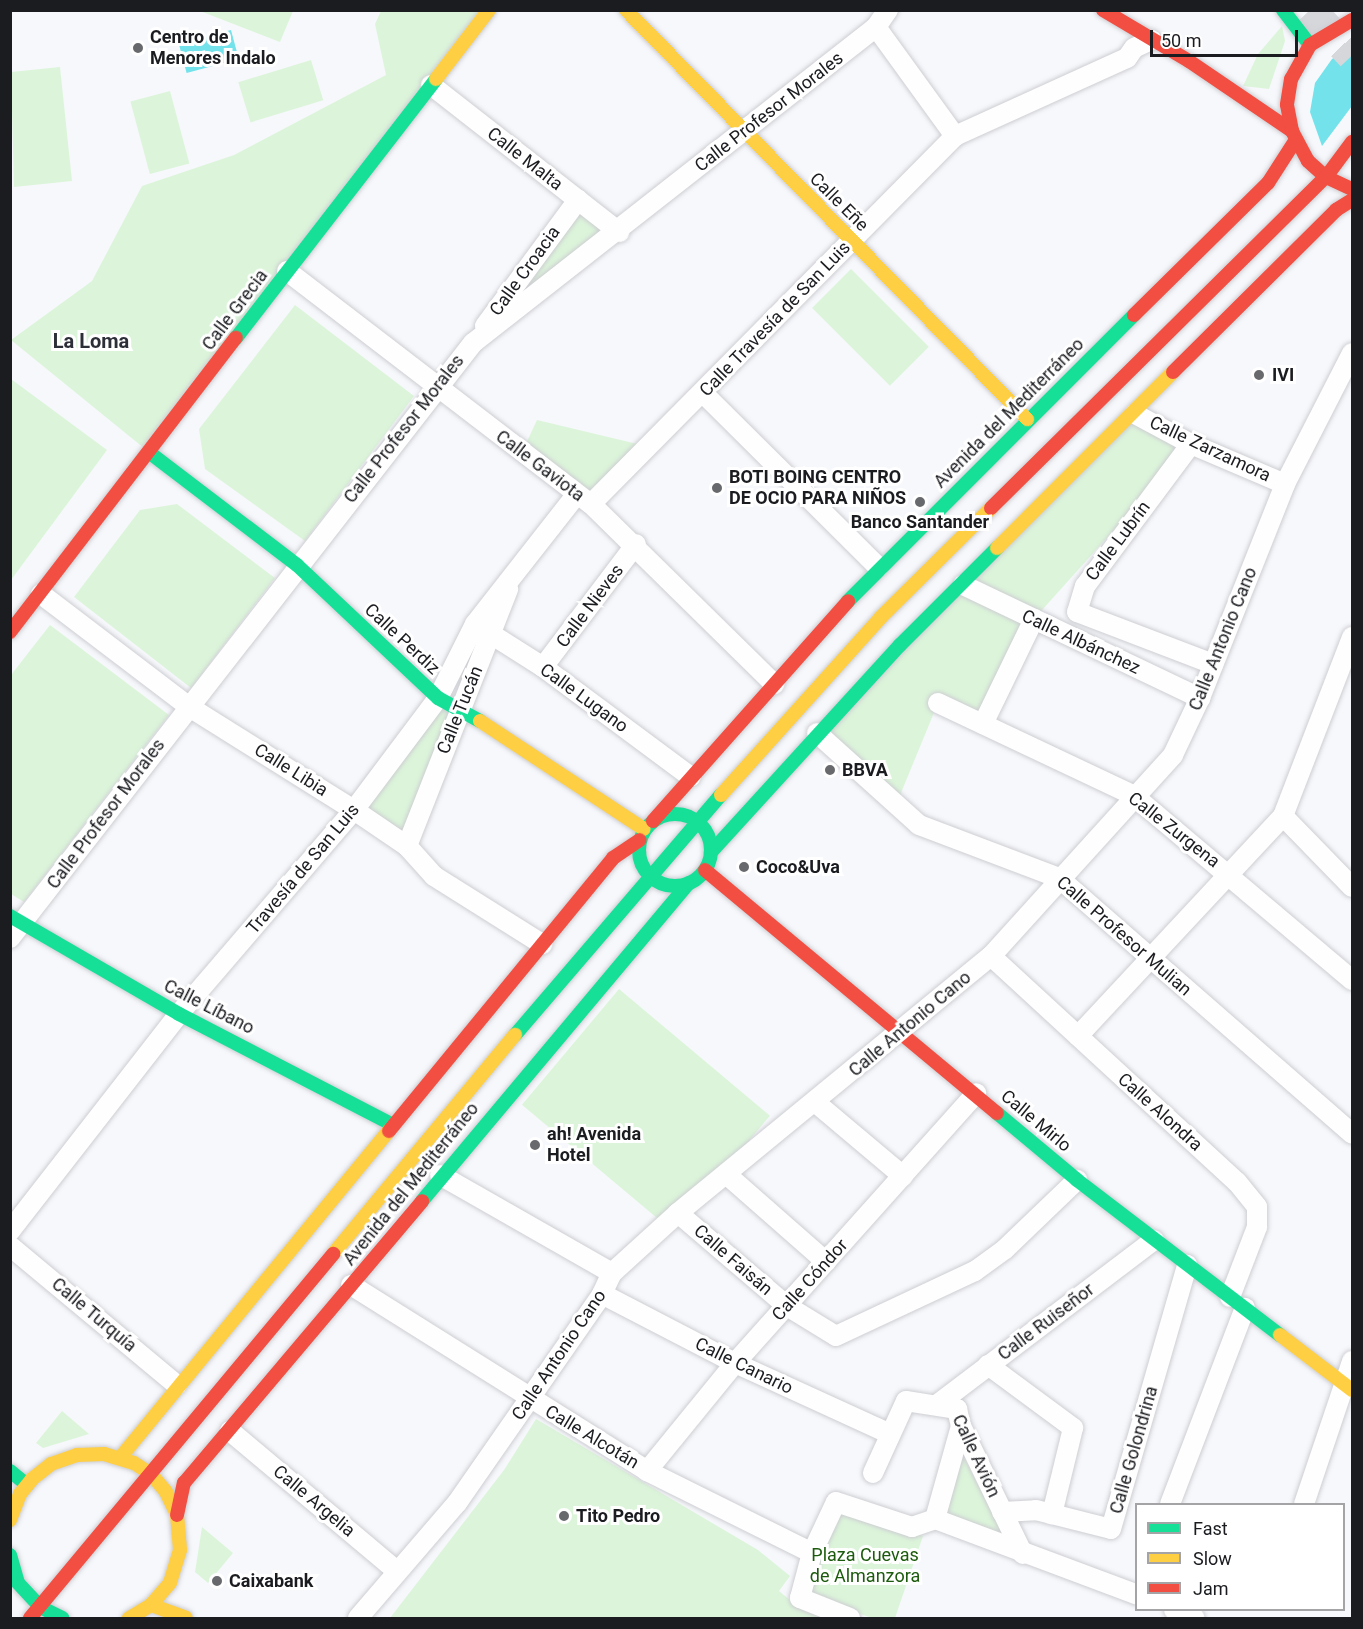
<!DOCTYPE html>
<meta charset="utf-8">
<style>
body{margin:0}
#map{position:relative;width:1363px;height:1629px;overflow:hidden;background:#f7f8fc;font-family:Roboto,sans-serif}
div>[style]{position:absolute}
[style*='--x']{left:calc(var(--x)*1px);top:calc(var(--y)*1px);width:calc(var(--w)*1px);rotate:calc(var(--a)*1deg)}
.green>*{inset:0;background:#dcf5da;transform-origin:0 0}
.water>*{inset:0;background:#73e2ea;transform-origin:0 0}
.primary-tunnel>*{height:32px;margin-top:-16px;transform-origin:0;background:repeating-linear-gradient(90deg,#d6d7db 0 32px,transparent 0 48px)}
.roads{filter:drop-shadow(0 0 2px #cdced2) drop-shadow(0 0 2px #cdced2)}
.street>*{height:20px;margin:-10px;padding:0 10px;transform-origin:10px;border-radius:10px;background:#fefeff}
.fast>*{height:14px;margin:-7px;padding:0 7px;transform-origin:7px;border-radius:7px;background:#16e098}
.fast>.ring{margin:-7px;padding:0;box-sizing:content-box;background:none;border:14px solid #16e098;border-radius:50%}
.slow>*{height:14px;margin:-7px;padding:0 7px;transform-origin:7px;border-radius:7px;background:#ffcf43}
.jam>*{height:14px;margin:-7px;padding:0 7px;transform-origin:7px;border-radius:7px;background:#f24e42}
.dots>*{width:16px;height:16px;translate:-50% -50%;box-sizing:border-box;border:3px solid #fff;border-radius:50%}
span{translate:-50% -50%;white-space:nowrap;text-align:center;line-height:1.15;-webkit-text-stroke:6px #fff;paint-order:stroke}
.poi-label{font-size:18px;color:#1b1c20;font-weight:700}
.left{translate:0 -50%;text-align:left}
.street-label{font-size:18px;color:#1b1c20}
.park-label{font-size:18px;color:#1c5b0d}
.neighbourhood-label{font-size:20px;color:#2c2f37;font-weight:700}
.frame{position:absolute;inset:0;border:12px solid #1b1c20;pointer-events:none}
.legend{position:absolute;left:1135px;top:1503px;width:210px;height:108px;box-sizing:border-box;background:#fff;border:2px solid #a4a4a6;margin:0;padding:8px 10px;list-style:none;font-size:18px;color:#1b1c20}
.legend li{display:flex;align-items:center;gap:12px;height:30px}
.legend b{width:30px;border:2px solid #a4a4a6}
.scale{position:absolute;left:1150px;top:30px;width:148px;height:27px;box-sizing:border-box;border:3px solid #1b1c20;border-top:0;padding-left:8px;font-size:18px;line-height:21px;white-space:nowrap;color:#1b1c20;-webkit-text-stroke:4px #fff;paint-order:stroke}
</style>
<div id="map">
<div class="green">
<div style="clip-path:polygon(200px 11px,293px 11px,280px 42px)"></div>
<div style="clip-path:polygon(381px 11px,489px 11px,150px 453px,11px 340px,92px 281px,142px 186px,234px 155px,386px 75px,375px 24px)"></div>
<div style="clip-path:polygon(1282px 26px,1285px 41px,1269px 89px,1243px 86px,1258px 54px)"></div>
<div style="left:311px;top:60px;width:42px;height:76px;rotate:73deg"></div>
<div style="clip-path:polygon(60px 67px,72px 181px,14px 187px,11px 72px)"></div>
<div style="left:170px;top:91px;width:75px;height:41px;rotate:75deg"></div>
<div style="clip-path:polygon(578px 200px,619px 232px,473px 343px)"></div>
<div style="left:851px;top:269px;width:110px;height:55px;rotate:45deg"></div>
<div style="clip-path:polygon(295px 305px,414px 396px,305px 541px,205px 469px,199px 429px)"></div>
<div style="clip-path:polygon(11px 379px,107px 450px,11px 580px)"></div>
<div style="clip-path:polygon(1135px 414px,1191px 444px,1034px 619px,983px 724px,938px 703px,896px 805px,817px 733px)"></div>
<div style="clip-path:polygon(537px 420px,650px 447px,591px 504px,522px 452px)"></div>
<div style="clip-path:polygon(177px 504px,275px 578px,191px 688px,74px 597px,140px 510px)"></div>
<div style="clip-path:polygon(50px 625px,169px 715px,24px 902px,11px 894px,11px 675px)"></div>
<div style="clip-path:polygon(438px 698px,460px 708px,407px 846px,354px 810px)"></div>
<div style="left:619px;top:989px;width:197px;height:151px;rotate:40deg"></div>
<div style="clip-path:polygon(62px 1411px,89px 1434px,43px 1448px,36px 1443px)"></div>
<div style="clip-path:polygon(536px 1419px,758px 1550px,790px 1576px,779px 1591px,802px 1610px,821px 1618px,390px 1618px,504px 1470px)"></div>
<div style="clip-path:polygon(961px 1452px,1007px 1541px,945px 1517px)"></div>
<div style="clip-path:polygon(838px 1508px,923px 1536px,895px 1618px,872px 1618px,814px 1598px,808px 1584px)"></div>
<div style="clip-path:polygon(202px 1527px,233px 1553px,208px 1583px,195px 1572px)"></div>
</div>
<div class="water">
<div style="left:231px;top:30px;width:30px;height:54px;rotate:75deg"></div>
<div style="clip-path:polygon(1352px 46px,1352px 106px,1322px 146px,1310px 112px,1315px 83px,1332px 59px)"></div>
</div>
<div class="primary-tunnel">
<div style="--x:1310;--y:10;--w:62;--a:47"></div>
</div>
<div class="roads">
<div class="street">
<div style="--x:876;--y:27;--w:135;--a:54.1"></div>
<div style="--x:431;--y:85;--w:239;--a:38"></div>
<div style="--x:287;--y:271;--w:383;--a:37.5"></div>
<div style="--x:591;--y:504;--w:257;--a:44.5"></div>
<div style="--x:485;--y:326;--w:157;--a:-53.6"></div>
<div style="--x:703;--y:393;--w:247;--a:44.8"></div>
<div style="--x:1135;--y:414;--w:64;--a:28.2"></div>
<div style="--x:1191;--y:444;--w:102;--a:23.1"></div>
<div style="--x:1191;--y:444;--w:177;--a:126.7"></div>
<div style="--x:1085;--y:586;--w:27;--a:107"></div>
<div style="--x:1077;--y:612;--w:146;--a:20.9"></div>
<div style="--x:591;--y:504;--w:518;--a:-45.31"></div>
<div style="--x:955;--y:136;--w:189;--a:-24.4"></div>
<div style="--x:1127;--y:58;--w:12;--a:-55"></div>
<div style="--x:1134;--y:48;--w:19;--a:-25"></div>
<div style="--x:963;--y:585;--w:263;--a:25.5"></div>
<div style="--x:41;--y:594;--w:185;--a:37.3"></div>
<div style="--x:188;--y:706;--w:196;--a:32.1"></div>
<div style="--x:354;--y:810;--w:64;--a:34.2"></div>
<div style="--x:407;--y:846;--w:40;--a:48"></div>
<div style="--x:434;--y:876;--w:128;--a:32.2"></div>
<div style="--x:483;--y:629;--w:71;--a:32.3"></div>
<div style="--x:543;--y:667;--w:184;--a:36.6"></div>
<div style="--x:543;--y:667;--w:154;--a:-52.9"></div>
<div style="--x:938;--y:703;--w:216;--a:25.3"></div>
<div style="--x:1133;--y:795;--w:287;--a:40.2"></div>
<div style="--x:983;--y:724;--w:117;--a:-64.1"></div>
<div style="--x:817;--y:733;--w:137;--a:42"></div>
<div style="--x:919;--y:825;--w:150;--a:20.7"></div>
<div style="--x:1059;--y:878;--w:389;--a:41.1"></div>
<div style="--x:1283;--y:816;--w:99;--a:45.8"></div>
<div style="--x:407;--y:846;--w:276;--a:-68.5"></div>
<div style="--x:10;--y:938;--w:754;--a:-52.11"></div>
<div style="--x:473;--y:343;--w:512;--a:-38.1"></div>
<div style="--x:876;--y:27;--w:21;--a:-55"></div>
<div style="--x:991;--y:956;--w:334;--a:42.6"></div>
<div style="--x:1237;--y:1182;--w:32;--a:51"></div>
<div style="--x:1257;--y:1207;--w:20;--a:90"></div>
<div style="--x:1257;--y:1227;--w:75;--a:111.1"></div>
<div style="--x:1078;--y:1036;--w:301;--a:-47"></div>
<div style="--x:1283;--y:816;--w:192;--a:-68.9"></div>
<div style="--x:815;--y:1102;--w:115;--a:40.1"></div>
<div style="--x:726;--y:1174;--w:133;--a:41.3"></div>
<div style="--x:440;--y:1175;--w:198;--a:29.7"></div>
<div style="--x:678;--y:1213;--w:143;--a:40.5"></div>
<div style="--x:787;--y:1306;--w:57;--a:31.5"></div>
<div style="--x:836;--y:1336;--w:153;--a:-25.1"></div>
<div style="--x:975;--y:1271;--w:37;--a:-36"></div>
<div style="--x:1005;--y:1249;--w:100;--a:-43.8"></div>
<div style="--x:10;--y:1231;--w:275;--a:-52.1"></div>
<div style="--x:179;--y:1014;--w:269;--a:-49.4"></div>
<div style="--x:354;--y:810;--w:140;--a:-53.1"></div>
<div style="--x:438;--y:698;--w:83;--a:-63.4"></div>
<div style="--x:475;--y:624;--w:165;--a:-51.9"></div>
<div style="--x:10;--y:1246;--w:217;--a:39.8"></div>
<div style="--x:351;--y:1285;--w:350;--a:32.1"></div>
<div style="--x:647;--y:1471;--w:184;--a:26.4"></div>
<div style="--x:602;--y:1294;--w:150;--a:27.4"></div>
<div style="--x:735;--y:1363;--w:168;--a:24.6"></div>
<div style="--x:988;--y:1365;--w:106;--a:36.5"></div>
<div style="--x:1073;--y:1428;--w:89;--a:103.7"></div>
<div style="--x:938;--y:1404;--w:271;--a:-37.2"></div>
<div style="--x:230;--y:1431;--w:218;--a:40"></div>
<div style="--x:647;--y:1471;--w:139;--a:-50.8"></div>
<div style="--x:735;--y:1363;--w:362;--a:-48.2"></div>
<div style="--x:873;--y:1473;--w:79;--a:-65.4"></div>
<div style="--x:906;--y:1401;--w:52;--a:8.9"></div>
<div style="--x:957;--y:1409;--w:17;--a:77"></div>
<div style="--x:961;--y:1426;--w:142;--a:64.2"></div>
<div style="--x:1170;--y:1504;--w:210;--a:-69.1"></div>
<div style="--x:1304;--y:1504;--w:151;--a:-71.4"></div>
<div style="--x:1002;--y:1512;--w:34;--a:-3"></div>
<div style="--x:1036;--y:1510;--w:77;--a:14.2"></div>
<div style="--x:1111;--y:1529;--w:275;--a:-73.9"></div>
<div style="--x:935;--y:1519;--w:97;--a:-74.4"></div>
<div style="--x:1174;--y:1610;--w:22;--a:21"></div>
<div style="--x:358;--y:1618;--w:152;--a:-49.3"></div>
<div style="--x:457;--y:1503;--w:254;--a:-55.2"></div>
<div style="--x:602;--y:1294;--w:23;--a:-65"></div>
<div style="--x:612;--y:1273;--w:89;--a:-42.3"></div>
<div style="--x:678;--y:1213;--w:405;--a:-39.4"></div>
<div style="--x:991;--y:956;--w:271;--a:-47.8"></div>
<div style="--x:1173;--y:755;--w:63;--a:-64.7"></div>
<div style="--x:1200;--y:698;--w:230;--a:-68.3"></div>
<div style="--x:1285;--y:484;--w:147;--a:-62.9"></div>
<div style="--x:850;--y:1618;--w:54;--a:-158.2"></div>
<div style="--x:800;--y:1598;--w:47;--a:-75.1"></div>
<div style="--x:812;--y:1553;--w:56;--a:-64.8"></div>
<div style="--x:836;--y:1502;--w:80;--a:18.2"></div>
<div style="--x:912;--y:1527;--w:24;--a:-19"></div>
<div style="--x:935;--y:1519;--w:215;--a:20.5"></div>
</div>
<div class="fast">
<div style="--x:1283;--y:10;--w:44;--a:52.4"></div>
<div style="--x:236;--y:338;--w:327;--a:-52.3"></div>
<div style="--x:150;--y:453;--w:185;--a:37.3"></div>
<div style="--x:297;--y:565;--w:194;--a:43.3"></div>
<div style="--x:438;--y:698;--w:48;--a:28.7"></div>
<div style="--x:848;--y:601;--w:404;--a:-45"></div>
<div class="ring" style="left:639px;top:814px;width:58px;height:58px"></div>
<div style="--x:711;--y:852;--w:280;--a:-47.6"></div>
<div style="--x:900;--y:645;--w:137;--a:-45"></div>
<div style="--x:10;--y:916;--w:195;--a:30.1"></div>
<div style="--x:179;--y:1014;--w:241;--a:27.4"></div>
<div style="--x:515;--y:1035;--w:316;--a:-49.4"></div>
<div style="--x:997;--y:1113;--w:104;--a:39.9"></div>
<div style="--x:1077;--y:1180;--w:255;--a:37.4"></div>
<div style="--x:422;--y:1201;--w:415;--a:-50"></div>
<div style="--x:10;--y:1471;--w:22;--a:39"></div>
<div style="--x:10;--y:1555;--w:29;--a:74"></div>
<div style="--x:18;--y:1583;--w:33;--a:47"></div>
<div style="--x:40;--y:1607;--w:25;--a:26"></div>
</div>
<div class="slow">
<div style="--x:626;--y:10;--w:573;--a:45.57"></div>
<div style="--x:436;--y:79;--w:87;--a:-52.5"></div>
<div style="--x:997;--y:548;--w:249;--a:-45"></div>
<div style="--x:480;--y:721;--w:196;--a:33.4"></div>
<div style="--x:721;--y:795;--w:239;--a:-48"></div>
<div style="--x:881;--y:617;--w:155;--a:-44.7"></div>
<div style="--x:333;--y:1254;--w:285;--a:-50.3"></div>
<div style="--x:1280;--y:1335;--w:91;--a:37.4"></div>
<div style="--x:120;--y:1458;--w:423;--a:-50.6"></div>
<div style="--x:10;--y:1520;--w:28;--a:-69"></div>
<div style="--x:20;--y:1494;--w:19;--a:-51"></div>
<div style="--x:32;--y:1479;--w:24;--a:-38"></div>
<div style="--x:51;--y:1464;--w:28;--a:-19"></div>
<div style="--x:77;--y:1455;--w:27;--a:-2"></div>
<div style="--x:104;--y:1454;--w:31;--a:17"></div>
<div style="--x:134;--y:1463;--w:20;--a:33"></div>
<div style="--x:151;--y:1474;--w:23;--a:50"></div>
<div style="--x:166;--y:1492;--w:25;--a:64"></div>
<div style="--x:177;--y:1515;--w:35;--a:85"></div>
<div style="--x:180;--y:1550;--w:34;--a:107"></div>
<div style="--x:170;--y:1583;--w:29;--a:131"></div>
<div style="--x:151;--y:1605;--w:26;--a:149"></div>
<div style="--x:151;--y:1605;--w:37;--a:20"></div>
</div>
<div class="jam">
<div style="--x:1103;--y:10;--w:100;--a:30.7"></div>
<div style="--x:1189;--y:61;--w:125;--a:34.2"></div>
<div style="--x:1352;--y:20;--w:49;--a:149.2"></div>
<div style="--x:1310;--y:45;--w:39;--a:119"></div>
<div style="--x:1291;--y:79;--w:26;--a:99"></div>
<div style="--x:1287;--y:105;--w:26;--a:79"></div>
<div style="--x:1292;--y:131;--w:34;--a:62"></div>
<div style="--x:1308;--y:161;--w:24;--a:42"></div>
<div style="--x:1326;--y:177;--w:29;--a:25"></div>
<div style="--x:1134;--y:315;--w:188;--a:-44.6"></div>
<div style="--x:1268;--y:183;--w:50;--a:-57.3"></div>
<div style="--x:1173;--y:372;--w:230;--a:-44.8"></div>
<div style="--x:1336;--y:210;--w:19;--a:-32"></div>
<div style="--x:991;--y:508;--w:471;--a:-44.7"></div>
<div style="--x:1326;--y:177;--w:44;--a:-53.4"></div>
<div style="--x:10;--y:632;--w:371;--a:-52.5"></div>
<div style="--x:653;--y:821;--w:294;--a:-48.4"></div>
<div style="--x:705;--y:870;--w:380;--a:39.8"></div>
<div style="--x:389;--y:1131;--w:353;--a:-50.6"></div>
<div style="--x:613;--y:858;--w:32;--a:-34"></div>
<div style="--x:177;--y:1515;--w:33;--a:-78"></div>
<div style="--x:184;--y:1483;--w:369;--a:-49.8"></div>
<div style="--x:30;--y:1618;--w:474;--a:-50.2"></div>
</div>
</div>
<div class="dots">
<div style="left:138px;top:48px;background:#68696d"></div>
<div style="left:1259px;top:375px;background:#68696d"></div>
<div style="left:717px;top:488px;background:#68696d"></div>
<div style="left:920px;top:502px;background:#68696d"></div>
<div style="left:830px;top:770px;background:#68696d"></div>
<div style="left:744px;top:867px;background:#68696d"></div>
<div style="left:535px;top:1145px;background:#68696d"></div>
<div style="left:564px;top:1516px;background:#68696d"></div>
<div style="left:217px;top:1581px;background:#68696d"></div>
</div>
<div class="poi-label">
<span class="left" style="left:150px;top:48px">Centro de<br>Menores Indalo</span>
<span class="left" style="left:1272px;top:375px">IVI</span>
<span class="left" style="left:729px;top:488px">BOTI BOING CENTRO<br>DE OCIO PARA NIÑOS</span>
<span style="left:920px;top:522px">Banco Santander</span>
<span class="left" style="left:842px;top:770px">BBVA</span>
<span class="left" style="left:756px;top:867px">Coco&amp;Uva</span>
<span class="left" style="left:547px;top:1145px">ah! Avenida<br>Hotel</span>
<span class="left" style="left:576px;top:1516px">Tito Pedro</span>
<span class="left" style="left:229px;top:1581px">Caixabank</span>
</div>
<div class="street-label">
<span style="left:769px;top:112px;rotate:-38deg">Calle Profesor Morales</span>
<span style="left:525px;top:159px;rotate:38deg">Calle Malta</span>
<span style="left:839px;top:202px;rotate:45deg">Calle Eñe</span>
<span style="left:525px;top:271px;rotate:-54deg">Calle Croacia</span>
<span style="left:235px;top:310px;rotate:-53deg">Calle Grecia</span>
<span style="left:775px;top:319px;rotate:-46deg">Calle Travesía de San Luis</span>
<span style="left:1009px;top:413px;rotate:-45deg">Avenida del Mediterráneo</span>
<span style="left:404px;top:429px;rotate:-52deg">Calle Profesor Morales</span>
<span style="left:1210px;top:449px;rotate:25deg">Calle Zarzamora</span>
<span style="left:540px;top:466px;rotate:37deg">Calle Gaviota</span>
<span style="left:1118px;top:541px;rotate:-53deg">Calle Lubrín</span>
<span style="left:590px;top:606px;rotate:-53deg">Calle Nieves</span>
<span style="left:402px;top:639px;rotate:43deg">Calle Perdiz</span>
<span style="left:1223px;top:639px;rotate:-68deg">Calle Antonio Cano</span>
<span style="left:1081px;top:642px;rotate:25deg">Calle Albánchez</span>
<span style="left:584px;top:698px;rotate:36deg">Calle Lugano</span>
<span style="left:460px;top:710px;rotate:-68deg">Calle Tucán</span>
<span style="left:291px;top:770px;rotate:32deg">Calle Libia</span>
<span style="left:106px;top:814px;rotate:-53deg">Calle Profesor Morales</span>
<span style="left:1174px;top:830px;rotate:38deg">Calle Zurgena</span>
<span style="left:303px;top:869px;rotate:-50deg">Travesía de San Luis</span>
<span style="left:1124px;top:936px;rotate:41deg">Calle Profesor Mulian</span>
<span style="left:209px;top:1007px;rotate:27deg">Calle Líbano</span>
<span style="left:910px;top:1024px;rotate:-40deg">Calle Antonio Cano</span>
<span style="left:1160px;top:1112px;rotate:42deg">Calle Alondra</span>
<span style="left:1036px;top:1121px;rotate:40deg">Calle Mirlo</span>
<span style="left:411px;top:1184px;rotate:-51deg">Avenida del Mediterráneo</span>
<span style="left:733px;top:1260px;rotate:41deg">Calle Faisán</span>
<span style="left:810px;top:1280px;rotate:-48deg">Calle Cóndor</span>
<span style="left:94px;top:1315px;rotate:40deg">Calle Turquía</span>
<span style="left:1046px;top:1322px;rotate:-37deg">Calle Ruiseñor</span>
<span style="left:559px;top:1355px;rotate:-56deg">Calle Antonio Cano</span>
<span style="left:744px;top:1366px;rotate:26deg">Calle Canario</span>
<span style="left:592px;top:1437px;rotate:31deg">Calle Alcotán</span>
<span style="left:1134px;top:1450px;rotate:-74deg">Calle Golondrina</span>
<span style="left:976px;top:1456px;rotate:65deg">Calle Avión</span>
<span style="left:314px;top:1501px;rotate:40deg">Calle Argelia</span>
</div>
<div class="park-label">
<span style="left:865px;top:1566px">Plaza Cuevas<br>de Almanzora</span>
</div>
<div class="neighbourhood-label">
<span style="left:91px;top:341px">La Loma</span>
</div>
<div class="frame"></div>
<ul class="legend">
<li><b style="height:8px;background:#16e098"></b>Fast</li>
<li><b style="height:8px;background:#ffcf43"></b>Slow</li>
<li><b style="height:8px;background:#f24e42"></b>Jam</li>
</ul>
<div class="scale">50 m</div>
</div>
